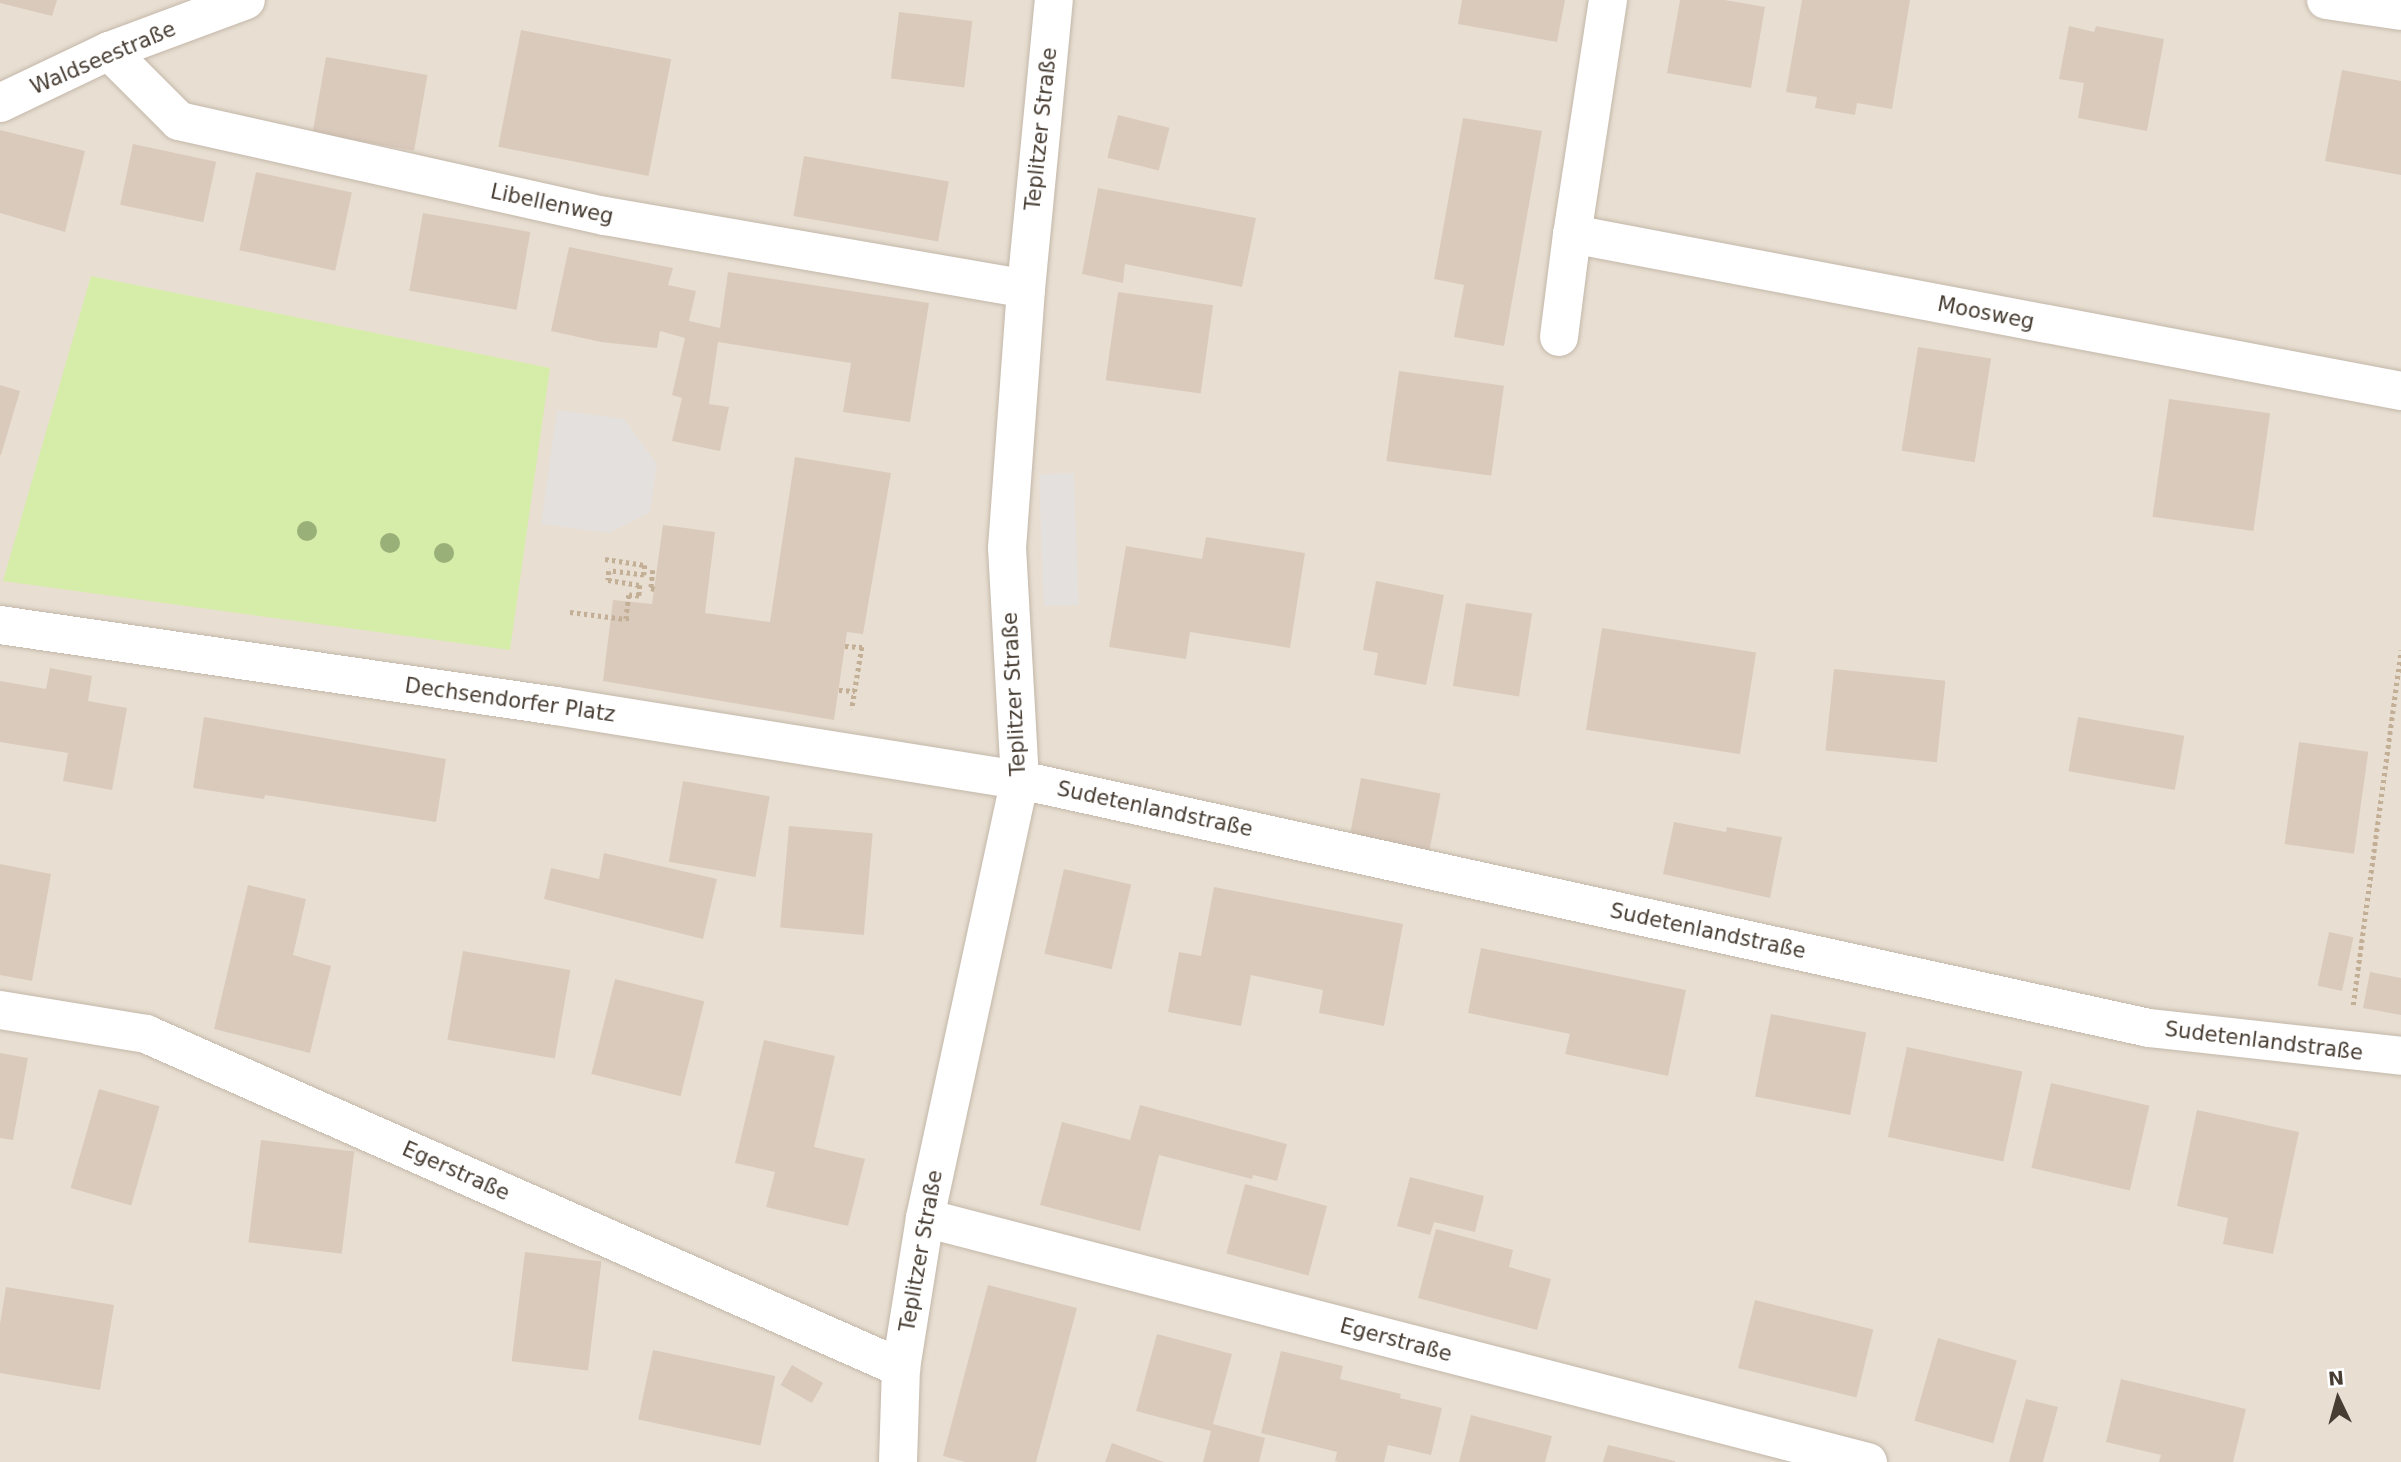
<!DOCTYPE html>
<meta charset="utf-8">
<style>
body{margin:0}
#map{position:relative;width:2401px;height:1462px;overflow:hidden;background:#f4ede4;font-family:"DejaVu Sans",sans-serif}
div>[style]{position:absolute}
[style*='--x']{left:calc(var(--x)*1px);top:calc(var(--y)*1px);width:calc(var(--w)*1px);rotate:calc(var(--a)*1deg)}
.residential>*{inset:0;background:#e8dfd2;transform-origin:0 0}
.green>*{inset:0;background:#d6eca9}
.parking>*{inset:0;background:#e4e0dd;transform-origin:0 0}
.building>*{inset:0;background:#dacabc;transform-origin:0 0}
.path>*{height:4.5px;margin-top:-2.25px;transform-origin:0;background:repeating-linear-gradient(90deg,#c3ae96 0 3.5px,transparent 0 7px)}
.roads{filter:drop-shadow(0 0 2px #c3b7a9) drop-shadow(0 0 2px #c3b7a9)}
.street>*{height:38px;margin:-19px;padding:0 19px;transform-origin:19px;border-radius:19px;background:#fff}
.trees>*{width:20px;height:20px;margin:-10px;border-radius:50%;background:#99b079}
span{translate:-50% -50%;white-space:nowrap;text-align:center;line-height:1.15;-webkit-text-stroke:5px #fff;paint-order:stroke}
.street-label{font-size:21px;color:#473d33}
.north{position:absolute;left:2303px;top:1364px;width:70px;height:70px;-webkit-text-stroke:5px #fff;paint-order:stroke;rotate:355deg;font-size:19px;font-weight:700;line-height:28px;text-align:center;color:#473d33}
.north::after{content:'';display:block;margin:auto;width:24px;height:32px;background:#473d33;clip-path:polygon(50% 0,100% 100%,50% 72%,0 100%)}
</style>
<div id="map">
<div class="residential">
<div style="left:0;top:0;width:2401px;height:1462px"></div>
</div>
<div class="green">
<div style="clip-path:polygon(91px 276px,550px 368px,510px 650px,3px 581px)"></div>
</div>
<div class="parking">
<div style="clip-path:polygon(557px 410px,624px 419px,657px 464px,650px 512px,609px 533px,541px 524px)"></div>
<div style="left:1074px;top:473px;width:132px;height:35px;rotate:88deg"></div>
</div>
<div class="building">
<div style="clip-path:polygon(0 0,57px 0,52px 16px,0 3px)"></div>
<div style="clip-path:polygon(1462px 0,1565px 0,1557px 42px,1458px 24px)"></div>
<div style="clip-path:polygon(1680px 0,1725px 0,1765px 7px,1751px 88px,1667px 73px)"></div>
<div style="clip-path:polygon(1802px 0,1910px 0,1892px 109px,1857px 103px,1855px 115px,1815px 108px,1817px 97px,1786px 92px)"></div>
<div style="left:899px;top:12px;width:74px;height:67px;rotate:7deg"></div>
<div style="clip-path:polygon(2069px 26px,2094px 32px,2096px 26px,2164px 39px,2147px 131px,2078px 118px,2084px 83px,2059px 79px)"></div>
<div style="left:521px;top:30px;width:153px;height:119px;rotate:11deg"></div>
<div style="left:326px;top:57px;width:103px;height:77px;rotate:10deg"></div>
<div style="clip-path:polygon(2342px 70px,2401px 81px,2401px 175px,2325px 161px)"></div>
<div style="left:1118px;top:115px;width:53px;height:44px;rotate:14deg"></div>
<div style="clip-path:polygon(1463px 118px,1542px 131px,1504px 346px,1454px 337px,1464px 285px,1434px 279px)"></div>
<div style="clip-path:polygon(0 130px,85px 151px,65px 232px,0 213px)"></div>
<div style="left:133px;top:144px;width:85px;height:62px;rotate:12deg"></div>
<div style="left:804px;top:156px;width:147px;height:61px;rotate:10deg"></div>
<div style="left:256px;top:172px;width:98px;height:80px;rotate:12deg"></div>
<div style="clip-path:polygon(1098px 188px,1256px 218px,1242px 287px,1125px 264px,1123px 283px,1082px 274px)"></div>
<div style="left:423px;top:213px;width:109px;height:79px;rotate:10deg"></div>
<div style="clip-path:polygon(569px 247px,673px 268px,668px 285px,696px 291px,689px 321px,720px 328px,728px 272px,929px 303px,910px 422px,843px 412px,851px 363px,718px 342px,709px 404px,729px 407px,720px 451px,672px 441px,682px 398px,672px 395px,685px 338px,660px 331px,657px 348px,601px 342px,551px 331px)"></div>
<div style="left:1118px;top:292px;width:96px;height:89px;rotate:8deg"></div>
<div style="left:1918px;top:347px;width:74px;height:105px;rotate:9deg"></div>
<div style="left:1399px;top:371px;width:106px;height:91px;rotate:8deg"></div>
<div style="clip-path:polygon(0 385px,20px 391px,1px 455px,0 455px)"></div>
<div style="left:2169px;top:399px;width:102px;height:119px;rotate:8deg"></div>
<div style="clip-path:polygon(795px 457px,891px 473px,863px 634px,847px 632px,834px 720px,603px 681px,613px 600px,652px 604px,663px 525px,715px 532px,705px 613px,770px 622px)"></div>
<div style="clip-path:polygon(1206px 537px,1305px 553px,1290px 648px,1190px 632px,1186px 659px,1109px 647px,1126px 546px,1202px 559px)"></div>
<div style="clip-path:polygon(1376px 581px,1444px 595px,1426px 685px,1374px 675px,1378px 653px,1363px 650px)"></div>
<div style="left:1466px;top:603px;width:67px;height:84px;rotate:9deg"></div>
<div style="left:1602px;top:628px;width:156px;height:103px;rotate:9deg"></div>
<div style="clip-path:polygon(50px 668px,92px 676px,88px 701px,127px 708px,112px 790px,63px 781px,68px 753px,0 742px,0 681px,46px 689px)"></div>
<div style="left:1834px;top:669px;width:112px;height:82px;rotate:6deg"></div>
<div style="clip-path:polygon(204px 717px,446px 759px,436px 822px,265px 795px,264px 799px,193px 788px)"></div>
<div style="left:2078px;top:717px;width:108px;height:55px;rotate:10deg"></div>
<div style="left:2299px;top:742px;width:70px;height:103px;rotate:8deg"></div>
<div style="left:1361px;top:778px;width:81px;height:58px;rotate:11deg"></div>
<div style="left:683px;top:781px;width:88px;height:82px;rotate:10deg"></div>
<div style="clip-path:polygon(1674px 822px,1726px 832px,1727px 827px,1782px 837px,1770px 898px,1663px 874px)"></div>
<div style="left:789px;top:826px;width:84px;height:102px;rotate:5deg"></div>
<div style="clip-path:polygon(604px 853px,717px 879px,703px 939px,544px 899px,551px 868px,599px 879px)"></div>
<div style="clip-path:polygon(0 864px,51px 874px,32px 981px,0 975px)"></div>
<div style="left:1064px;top:869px;width:69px;height:87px;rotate:13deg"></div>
<div style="clip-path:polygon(248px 885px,306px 899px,293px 955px,331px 966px,310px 1053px,214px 1029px)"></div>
<div style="clip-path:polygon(1214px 887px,1403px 924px,1384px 1026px,1319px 1013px,1323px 990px,1251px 975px,1241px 1026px,1168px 1012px,1179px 952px,1201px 956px)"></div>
<div style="left:2329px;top:932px;width:25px;height:55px;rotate:12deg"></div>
<div style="clip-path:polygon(1481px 948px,1686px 990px,1668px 1076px,1565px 1054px,1570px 1034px,1468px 1013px)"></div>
<div style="left:463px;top:951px;width:109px;height:90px;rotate:10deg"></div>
<div style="clip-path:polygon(2370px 972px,2401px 978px,2401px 1015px,2363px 1008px)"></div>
<div style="left:615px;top:979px;width:92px;height:98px;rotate:14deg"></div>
<div style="left:1771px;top:1014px;width:97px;height:84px;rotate:11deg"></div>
<div style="clip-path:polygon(764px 1040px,835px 1056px,814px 1147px,865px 1159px,848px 1226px,766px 1207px,775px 1172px,735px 1163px)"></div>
<div style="left:1907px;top:1047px;width:118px;height:92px;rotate:12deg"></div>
<div style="clip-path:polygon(0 1053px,28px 1058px,13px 1140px,0 1138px)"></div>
<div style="left:2051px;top:1083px;width:101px;height:87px;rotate:13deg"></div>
<div style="left:99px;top:1089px;width:63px;height:103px;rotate:16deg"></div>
<div style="clip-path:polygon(1140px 1105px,1287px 1144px,1277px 1181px,1253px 1175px,1252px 1179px,1159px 1155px,1140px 1231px,1040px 1205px,1062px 1122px,1130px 1140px)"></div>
<div style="clip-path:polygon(2197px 1110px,2299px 1132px,2273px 1254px,2223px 1244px,2228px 1218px,2177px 1206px)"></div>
<div style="left:261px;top:1140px;width:94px;height:103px;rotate:7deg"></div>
<div style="clip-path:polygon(1410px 1177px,1484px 1196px,1475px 1232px,1434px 1222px,1430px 1235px,1397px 1226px)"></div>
<div style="left:1245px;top:1184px;width:85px;height:72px;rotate:15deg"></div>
<div style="clip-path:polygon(1436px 1229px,1513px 1250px,1509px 1267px,1551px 1279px,1537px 1330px,1418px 1298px)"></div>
<div style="left:525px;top:1252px;width:77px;height:110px;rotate:7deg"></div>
<div style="clip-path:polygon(988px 1285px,1077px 1308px,1036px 1462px,965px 1462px,943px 1456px)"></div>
<div style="clip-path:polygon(6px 1287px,114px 1305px,100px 1390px,0 1373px,0 1324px)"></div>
<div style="left:1755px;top:1300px;width:122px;height:70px;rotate:14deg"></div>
<div style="clip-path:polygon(1157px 1334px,1232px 1354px,1213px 1424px,1265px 1438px,1259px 1462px,1203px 1462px,1211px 1431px,1136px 1411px)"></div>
<div style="left:1938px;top:1338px;width:82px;height:86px;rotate:16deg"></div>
<div style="left:653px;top:1350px;width:125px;height:71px;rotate:12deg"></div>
<div style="clip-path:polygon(1281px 1351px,1343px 1366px,1340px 1379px,1401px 1394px,1400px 1398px,1442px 1408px,1431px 1455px,1388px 1445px,1384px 1462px,1339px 1462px,1335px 1461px,1337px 1452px,1261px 1433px)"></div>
<div style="left:792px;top:1365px;width:36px;height:23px;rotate:30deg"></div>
<div style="clip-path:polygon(2121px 1379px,2246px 1409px,2233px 1462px,2159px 1462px,2161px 1455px,2106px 1442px)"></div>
<div style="clip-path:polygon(2026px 1399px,2058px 1407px,2043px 1462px,2009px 1462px)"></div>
<div style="clip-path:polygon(1471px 1415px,1552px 1436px,1545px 1462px,1459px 1462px)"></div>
<div style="clip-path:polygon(1112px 1443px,1164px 1462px,1105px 1462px)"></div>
<div style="clip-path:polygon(1608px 1445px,1675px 1461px,1675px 1462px,1603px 1462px)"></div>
</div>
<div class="path">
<div style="--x:605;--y:559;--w:40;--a:8.5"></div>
<div style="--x:645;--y:565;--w:10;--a:96"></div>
<div style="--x:644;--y:575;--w:35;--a:-173"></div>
<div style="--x:609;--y:571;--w:9;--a:96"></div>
<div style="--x:608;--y:580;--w:32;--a:9"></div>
<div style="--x:640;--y:585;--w:11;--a:95"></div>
<div style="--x:639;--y:596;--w:10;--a:-174"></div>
<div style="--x:629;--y:595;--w:24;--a:97"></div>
<div style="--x:626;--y:619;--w:5;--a:0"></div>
<div style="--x:653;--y:570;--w:18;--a:96"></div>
<div style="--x:651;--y:588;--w:4;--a:14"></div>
<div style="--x:570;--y:612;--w:56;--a:7.1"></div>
<div style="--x:845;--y:646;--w:17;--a:3"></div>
<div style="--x:862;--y:647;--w:63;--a:99.2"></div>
<div style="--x:839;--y:690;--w:16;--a:4"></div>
<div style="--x:2353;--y:1005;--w:358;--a:-82.3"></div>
</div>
<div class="roads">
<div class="street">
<div style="--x:1608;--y:0;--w:237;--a:98.7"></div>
<div style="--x:1572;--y:234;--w:844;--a:10.72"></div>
<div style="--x:2326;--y:0;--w:76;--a:8.3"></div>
<div style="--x:109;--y:51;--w:99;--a:45"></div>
<div style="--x:179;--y:121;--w:436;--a:12.6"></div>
<div style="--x:605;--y:216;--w:427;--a:9.8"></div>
<div style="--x:0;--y:103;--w:121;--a:-25.5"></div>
<div style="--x:109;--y:51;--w:146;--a:-20.4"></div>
<div style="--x:1559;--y:337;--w:104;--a:-82.8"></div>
<div style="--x:0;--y:625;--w:562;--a:8.29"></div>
<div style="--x:556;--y:706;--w:470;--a:9.1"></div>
<div style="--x:1020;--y:780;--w:1156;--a:12.39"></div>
<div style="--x:2149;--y:1028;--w:254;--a:6.3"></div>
<div style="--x:0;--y:1010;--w:148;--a:9.3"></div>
<div style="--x:146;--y:1034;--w:826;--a:23.86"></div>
<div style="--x:925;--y:1218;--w:974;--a:14.51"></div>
<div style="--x:898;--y:1462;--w:94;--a:-88.2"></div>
<div style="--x:901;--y:1368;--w:152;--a:-80.9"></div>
<div style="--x:925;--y:1218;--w:448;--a:-77.8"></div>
<div style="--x:1020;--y:780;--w:232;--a:-93.2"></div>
<div style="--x:1007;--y:548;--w:260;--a:-85.8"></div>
<div style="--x:1026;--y:289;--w:290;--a:-84.5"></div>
</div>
</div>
<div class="trees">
<div style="left:307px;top:531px"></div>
<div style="left:390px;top:543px"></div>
<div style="left:444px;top:553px"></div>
</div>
<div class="street-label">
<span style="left:103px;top:58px;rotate:-23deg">Waldseestraße</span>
<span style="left:1041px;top:129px;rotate:-84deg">Teplitzer Straße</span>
<span style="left:552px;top:204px;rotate:12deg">Libellenweg</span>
<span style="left:1986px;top:313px;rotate:11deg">Moosweg</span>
<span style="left:1014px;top:694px;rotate:-93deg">Teplitzer Straße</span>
<span style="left:510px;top:700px;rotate:8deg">Dechsendorfer Platz</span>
<span style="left:1155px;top:809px;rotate:12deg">Sudetenlandstraße</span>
<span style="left:1708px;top:931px;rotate:12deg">Sudetenlandstraße</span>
<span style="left:2264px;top:1041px;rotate:7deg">Sudetenlandstraße</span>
<span style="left:456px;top:1171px;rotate:24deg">Egerstraße</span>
<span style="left:921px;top:1251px;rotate:-80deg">Teplitzer Straße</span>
<span style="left:1396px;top:1340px;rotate:15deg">Egerstraße</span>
</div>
<div class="north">N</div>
</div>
